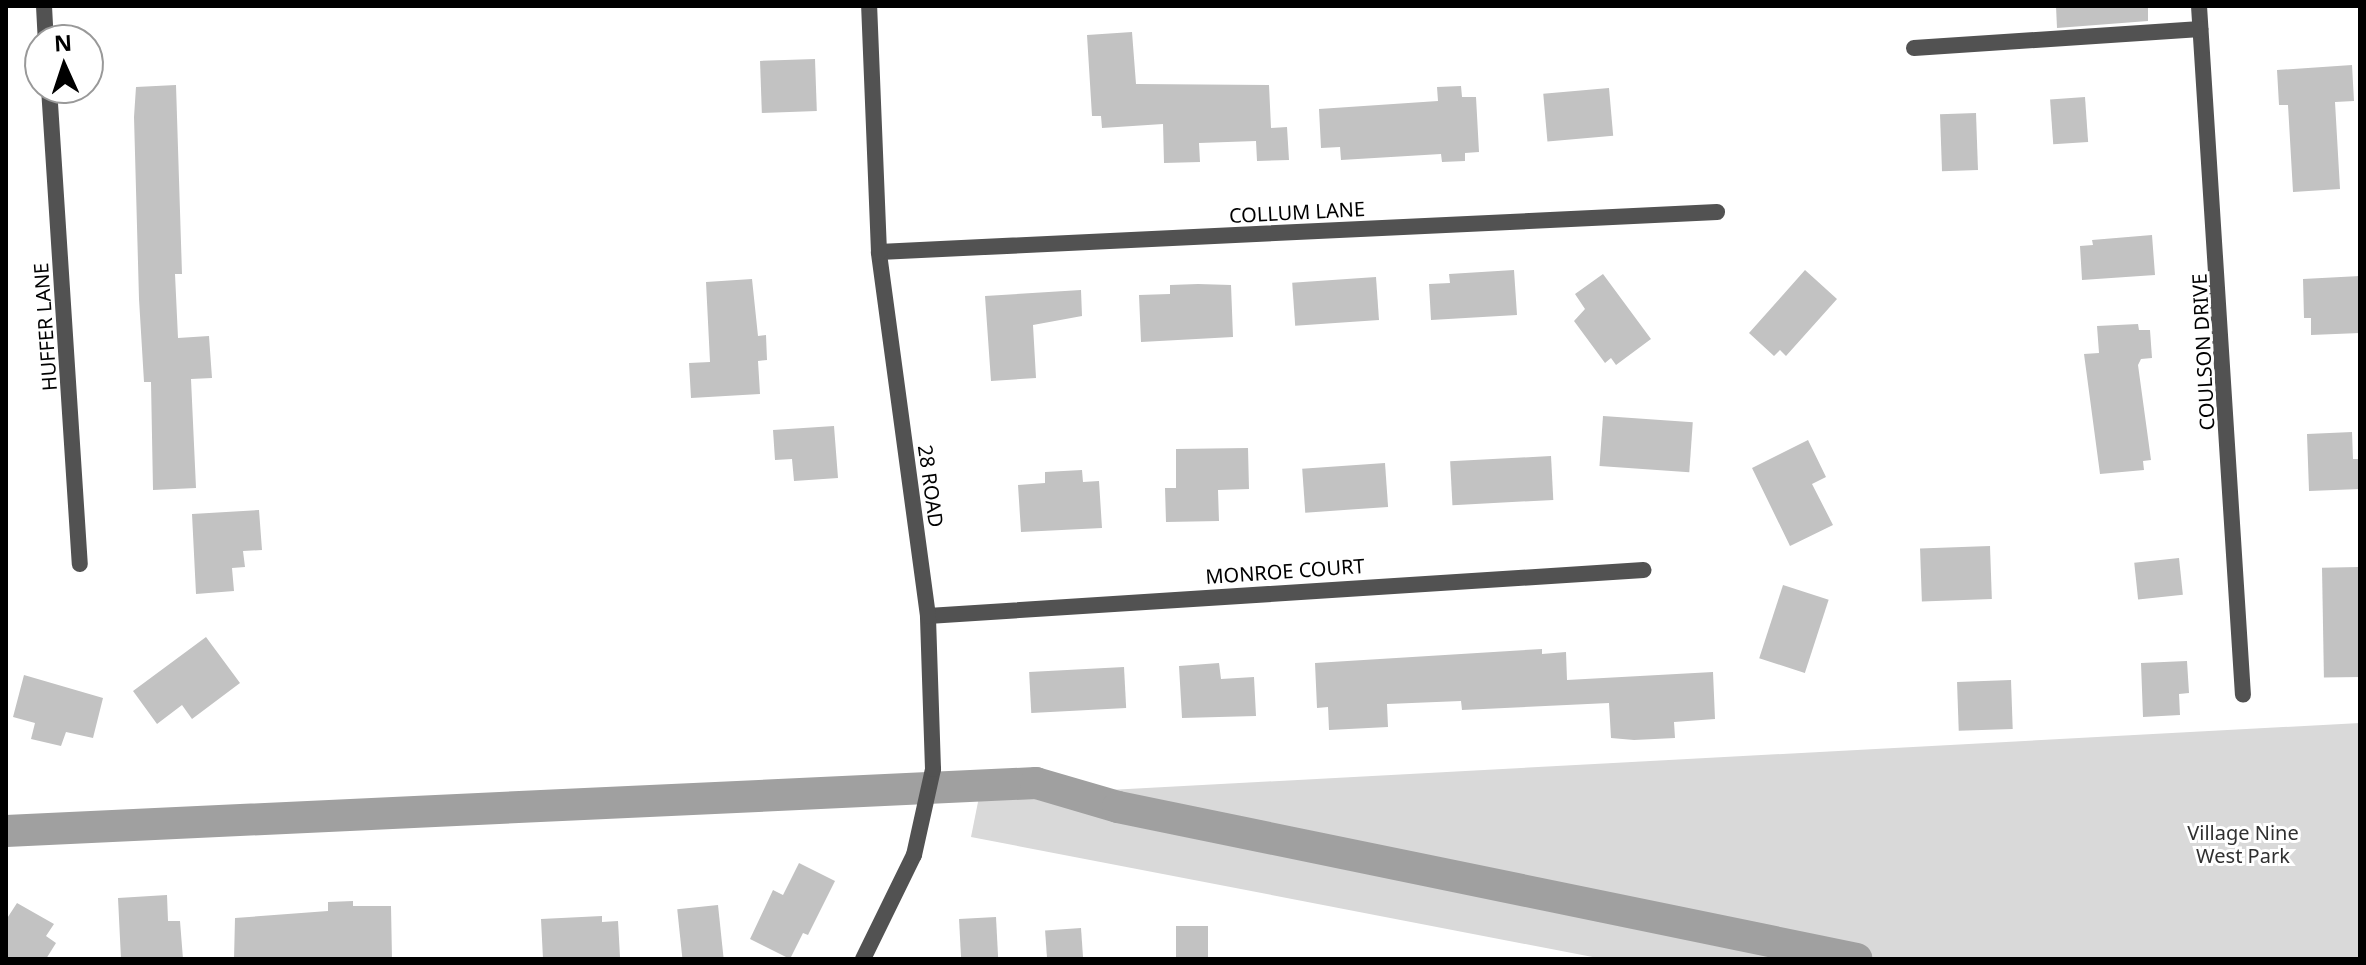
<!DOCTYPE html>
<style>
body{margin:0}
#map{position:relative;width:2366px;height:965px;overflow:hidden;background:#fff;font-family:"Noto Sans",sans-serif}
div>[style]{position:absolute}
[style*='--x']{left:calc(var(--x)*1px);top:calc(var(--y)*1px);width:calc(var(--w)*1px);rotate:calc(var(--a)*1deg)}
.green>*{inset:0;background:#d9d9d9}
.canal>*{height:32px;margin:-16px;padding:0 16px;transform-origin:16px;border-radius:16px;background:#a0a0a0}
.building>*{inset:0;background:#c2c2c2;transform-origin:0 0}
.minor>*{height:16px;margin:-8px;padding:0 8px;transform-origin:8px;border-radius:8px;background:#525252}
span{translate:-50% -50%;white-space:nowrap;text-align:center;line-height:1.15;-webkit-text-stroke:6px #fff;paint-order:stroke}
.street-label{font-size:20px;color:#000}
.park-label{font-size:20px;color:#303030}
.frame{position:absolute;inset:0;border:8px solid #000;pointer-events:none}
.north{position:absolute;left:24px;top:24px;width:80px;height:80px;box-sizing:border-box;background:#fff;border:2px solid #999;border-radius:50%;rotate:357deg;font-size:22px;font-weight:700;line-height:32px;text-align:center;color:#000}
.north::after{content:'';display:block;margin:auto;width:28px;height:36px;background:#000;clip-path:polygon(50% 0,100% 100%,50% 72%,0 100%)}
</style>
<div id="map">
<div class="green">
<div style="clip-path:polygon(2360px 723px,2360px 959px,1603px 959px,971px 837px,979px 797px)"></div>
</div>
<div class="canal">
<div style="--x:6;--y:831;--w:1031;--a:-2.67"></div>
<div style="--x:1036;--y:783;--w:85;--a:16.3"></div>
<div style="--x:1118;--y:807;--w:754;--a:11.62"></div>
</div>
<div class="building">
<div style="clip-path:polygon(2056px 6px,2148px 6px,2148px 21px,2057px 28px)"></div>
<div style="clip-path:polygon(1132px 32px,1136px 84px,1269px 85px,1271px 128px,1287px 127px,1289px 160px,1257px 161px,1256px 141px,1199px 143px,1200px 162px,1164px 163px,1163px 124px,1102px 128px,1101px 116px,1092px 116px,1087px 35px)"></div>
<div style="left:815px;top:59px;width:52px;height:55px;rotate:88deg"></div>
<div style="clip-path:polygon(2352px 65px,2354px 101px,2335px 102px,2340px 189px,2293px 192px,2288px 105px,2279px 105px,2277px 70px)"></div>
<div style="clip-path:polygon(176px 85px,182px 274px,175px 274px,178px 338px,209px 336px,212px 378px,191px 379px,196px 488px,153px 490px,151px 382px,144px 382px,139px 299px,134px 117px,136px 87px)"></div>
<div style="clip-path:polygon(1461px 86px,1462px 97px,1476px 97px,1479px 152px,1465px 153px,1465px 161px,1442px 162px,1441px 154px,1341px 160px,1340px 147px,1321px 148px,1319px 109px,1438px 101px,1437px 87px)"></div>
<div style="left:1609px;top:88px;width:48px;height:66px;rotate:85deg"></div>
<div style="left:2085px;top:97px;width:45px;height:35px;rotate:86deg"></div>
<div style="left:1976px;top:113px;width:57px;height:36px;rotate:88deg"></div>
<div style="clip-path:polygon(2152px 235px,2155px 275px,2082px 280px,2080px 246px,2093px 245px,2092px 240px)"></div>
<div style="clip-path:polygon(1514px 270px,1517px 315px,1431px 320px,1429px 284px,1450px 283px,1449px 274px)"></div>
<div style="clip-path:polygon(1805px 270px,1837px 299px,1786px 356px,1780px 350px,1774px 356px,1749px 333px)"></div>
<div style="clip-path:polygon(1603px 274px,1651px 339px,1616px 365px,1611px 358px,1605px 363px,1574px 321px,1585px 309px,1575px 294px)"></div>
<div style="clip-path:polygon(2360px 276px,2360px 333px,2311px 335px,2311px 318px,2304px 318px,2303px 279px)"></div>
<div style="left:1376px;top:277px;width:43px;height:84px;rotate:86deg"></div>
<div style="clip-path:polygon(752px 279px,758px 336px,766px 335px,767px 360px,758px 361px,760px 394px,691px 398px,689px 363px,710px 362px,706px 282px)"></div>
<div style="clip-path:polygon(1198px 284px,1231px 285px,1233px 337px,1141px 342px,1139px 295px,1170px 294px,1170px 285px)"></div>
<div style="clip-path:polygon(1081px 290px,1082px 316px,1033px 325px,1036px 378px,991px 381px,985px 296px)"></div>
<div style="clip-path:polygon(2138px 324px,2139px 330px,2150px 330px,2152px 358px,2141px 359px,2138px 365px,2151px 460px,2143px 461px,2144px 470px,2100px 474px,2084px 354px,2099px 353px,2097px 326px)"></div>
<div style="left:1603px;top:416px;width:90px;height:50px;rotate:4deg"></div>
<div style="clip-path:polygon(834px 426px,838px 478px,794px 481px,792px 459px,775px 460px,773px 430px)"></div>
<div style="clip-path:polygon(2352px 432px,2353px 459px,2360px 459px,2360px 489px,2309px 491px,2307px 434px)"></div>
<div style="clip-path:polygon(1808px 440px,1826px 477px,1812px 484px,1833px 525px,1790px 546px,1752px 468px)"></div>
<div style="clip-path:polygon(1248px 448px,1249px 489px,1218px 490px,1219px 521px,1166px 522px,1165px 488px,1176px 488px,1176px 449px)"></div>
<div style="left:1551px;top:456px;width:44px;height:101px;rotate:87deg"></div>
<div style="left:1385px;top:463px;width:44px;height:83px;rotate:86deg"></div>
<div style="clip-path:polygon(1082px 470px,1083px 482px,1099px 481px,1102px 528px,1021px 532px,1018px 485px,1045px 483px,1045px 472px)"></div>
<div style="clip-path:polygon(259px 510px,262px 550px,243px 551px,245px 567px,232px 568px,234px 591px,196px 594px,192px 514px)"></div>
<div style="left:1990px;top:546px;width:53px;height:70px;rotate:88deg"></div>
<div style="left:2179px;top:558px;width:37px;height:45px;rotate:84deg"></div>
<div style="left:2358px;top:567px;width:110px;height:36px;rotate:89deg"></div>
<div style="left:1783px;top:585px;width:48px;height:77px;rotate:18deg"></div>
<div style="clip-path:polygon(206px 637px,240px 683px,192px 719px,182px 705px,157px 724px,133px 691px)"></div>
<div style="clip-path:polygon(1542px 649px,1542px 654px,1566px 652px,1567px 680px,1713px 672px,1715px 719px,1674px 722px,1675px 738px,1634px 740px,1611px 738px,1609px 703px,1462px 710px,1461px 701px,1387px 704px,1388px 727px,1329px 730px,1328px 707px,1317px 708px,1315px 663px)"></div>
<div style="clip-path:polygon(2187px 661px,2189px 693px,2179px 694px,2180px 715px,2143px 717px,2141px 663px)"></div>
<div style="clip-path:polygon(1219px 663px,1221px 679px,1254px 677px,1256px 716px,1182px 718px,1179px 666px)"></div>
<div style="left:1124px;top:667px;width:41px;height:95px;rotate:87deg"></div>
<div style="clip-path:polygon(24px 675px,103px 698px,93px 738px,66px 732px,61px 746px,31px 739px,35px 723px,13px 717px)"></div>
<div style="left:2011px;top:680px;width:49px;height:54px;rotate:88deg"></div>
<div style="clip-path:polygon(799px 863px,835px 881px,808px 935px,803px 933px,790px 959px,750px 939px,773px 890px,783px 895px)"></div>
<div style="clip-path:polygon(167px 895px,168px 921px,180px 921px,183px 959px,121px 959px,118px 898px)"></div>
<div style="clip-path:polygon(353px 901px,353px 906px,391px 906px,392px 959px,234px 959px,235px 918px,328px 911px,328px 902px)"></div>
<div style="clip-path:polygon(17px 903px,54px 924px,46px 936px,56px 943px,46px 959px,6px 959px,6px 920px)"></div>
<div style="left:718px;top:905px;width:54px;height:41px;rotate:84deg"></div>
<div style="clip-path:polygon(602px 916px,602px 922px,618px 921px,620px 957px,543px 959px,541px 919px)"></div>
<div style="left:996px;top:917px;width:42px;height:37px;rotate:87deg"></div>
<div style="left:1208px;top:926px;width:33px;height:32px;rotate:90deg"></div>
<div style="left:1081px;top:928px;width:31px;height:36px;rotate:86deg"></div>
</div>
<div class="minor">
<div style="--x:44;--y:6;--w:34;--a:87"></div>
<div style="--x:2199;--y:6;--w:690;--a:86.35"></div>
<div style="--x:1914;--y:48;--w:287;--a:-3.8"></div>
<div style="--x:49;--y:88;--w:477;--a:86.3"></div>
<div style="--x:879;--y:252;--w:839;--a:-2.73"></div>
<div style="--x:928;--y:616;--w:717;--a:-3.68"></div>
<div style="--x:863;--y:959;--w:116;--a:-63.9"></div>
<div style="--x:914;--y:855;--w:88;--a:-77.5"></div>
<div style="--x:933;--y:769;--w:153;--a:-91.9"></div>
<div style="--x:928;--y:616;--w:367;--a:-97.7"></div>
<div style="--x:879;--y:252;--w:246;--a:-92.3"></div>
</div>
<div class="street-label">
<span style="left:1297px;top:212px;rotate:-3deg">COLLUM LANE</span>
<span style="left:45px;top:327px;rotate:-94deg">HUFFER LANE</span>
<span style="left:2203px;top:352px;rotate:-93deg">COULSON DRIVE</span>
<span style="left:931px;top:486px;rotate:82deg">28 ROAD</span>
<span style="left:1285px;top:571px;rotate:-4deg">MONROE COURT</span>
</div>
<div class="park-label">
<span style="left:2243px;top:844px">Village Nine<br>West Park</span>
</div>
<div class="frame"></div>
<div class="north">N</div>
</div>
